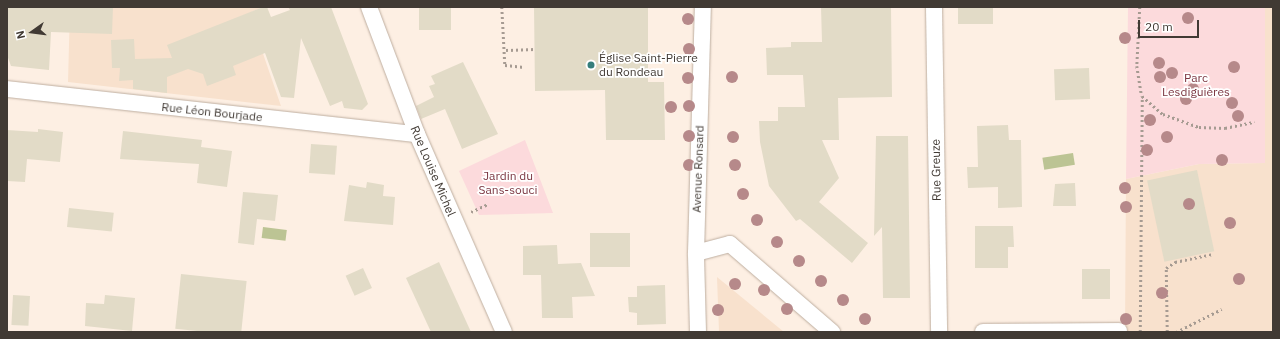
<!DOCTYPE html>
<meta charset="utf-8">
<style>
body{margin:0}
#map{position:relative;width:1280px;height:339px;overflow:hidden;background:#fdefe3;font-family:"IBM Plex Sans",sans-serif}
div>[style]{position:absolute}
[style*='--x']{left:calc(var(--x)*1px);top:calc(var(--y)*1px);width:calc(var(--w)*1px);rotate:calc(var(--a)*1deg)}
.built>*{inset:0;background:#f8e1cd}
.green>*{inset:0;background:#fcdadc}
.water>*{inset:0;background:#bcc494;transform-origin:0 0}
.building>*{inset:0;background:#e2dbc7;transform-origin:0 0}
.path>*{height:2.5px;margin-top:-1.25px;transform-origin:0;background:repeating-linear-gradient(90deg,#a69b92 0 2px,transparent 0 5px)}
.roads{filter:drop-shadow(0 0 1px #beaea0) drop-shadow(0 0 1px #beaea0)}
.street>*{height:16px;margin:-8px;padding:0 8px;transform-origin:8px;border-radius:8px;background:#fff}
.trees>*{width:12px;height:12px;margin:-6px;border-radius:50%;background:#b6898a}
.dots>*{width:11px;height:11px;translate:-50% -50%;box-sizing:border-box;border:2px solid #fff;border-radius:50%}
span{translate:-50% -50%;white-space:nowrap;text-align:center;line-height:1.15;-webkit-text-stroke:3.5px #fff;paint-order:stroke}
.poi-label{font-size:12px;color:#413a34}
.left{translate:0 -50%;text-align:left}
.park-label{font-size:12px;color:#7b3641}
.street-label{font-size:12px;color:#413a34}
.frame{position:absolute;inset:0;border:8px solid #413a34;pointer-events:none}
.north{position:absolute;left:12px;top:12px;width:40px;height:40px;-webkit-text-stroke:3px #fff;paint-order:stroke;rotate:256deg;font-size:11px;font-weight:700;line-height:16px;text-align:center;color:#413a34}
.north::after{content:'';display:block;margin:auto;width:14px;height:18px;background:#413a34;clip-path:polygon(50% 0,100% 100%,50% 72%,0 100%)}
.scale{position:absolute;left:1138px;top:20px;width:61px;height:18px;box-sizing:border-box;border:2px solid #413a34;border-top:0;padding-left:5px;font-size:12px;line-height:14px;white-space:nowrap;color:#413a34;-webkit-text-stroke:3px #fff;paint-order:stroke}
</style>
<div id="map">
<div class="built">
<div style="clip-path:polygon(70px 7px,263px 7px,249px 13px,281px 106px,68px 82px)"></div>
<div style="clip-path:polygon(1265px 7px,1273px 7px,1273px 332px,1125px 332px,1126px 179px,1199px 164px,1265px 163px)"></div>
<div style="clip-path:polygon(717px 277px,784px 332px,719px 332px)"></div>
</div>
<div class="green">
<div style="clip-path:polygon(1128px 7px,1265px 7px,1265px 163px,1199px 164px,1126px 179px)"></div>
<div style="clip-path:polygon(525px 140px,553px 213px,479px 215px,459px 171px)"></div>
</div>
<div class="water">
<div style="left:1073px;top:153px;width:12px;height:31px;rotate:81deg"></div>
<div style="left:263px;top:227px;width:24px;height:11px;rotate:7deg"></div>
</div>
<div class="building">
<div style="clip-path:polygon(7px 7px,113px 7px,112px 34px,51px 32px,49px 70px,11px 66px,7px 55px)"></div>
<div style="clip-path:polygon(263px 7px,267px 7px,271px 17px,290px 10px,288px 7px,331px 7px,368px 104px,362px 110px,344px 108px,342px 101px,330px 106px,301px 38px,294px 98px,281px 97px,265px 53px,233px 66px,236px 75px,207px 86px,203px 74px,188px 69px,167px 77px,167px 93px,133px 89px,133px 80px,119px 81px,120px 68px,112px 68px,111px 40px,134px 39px,135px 59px,172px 58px,167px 45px)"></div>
<div style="left:419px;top:7px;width:32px;height:23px"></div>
<div style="clip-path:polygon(534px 7px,648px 7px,648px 82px,664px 82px,665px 140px,606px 140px,605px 90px,535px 91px)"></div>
<div style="clip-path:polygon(821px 7px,891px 7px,892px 97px,838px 98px,839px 140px,822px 140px,839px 178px,819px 202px,868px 243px,852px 263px,800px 219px,796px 221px,769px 186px,760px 142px,759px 121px,778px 121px,778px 107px,805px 107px,803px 75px,767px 75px,766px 48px,791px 47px,791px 42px,822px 42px)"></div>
<div style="left:958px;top:7px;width:35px;height:17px"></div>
<div style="clip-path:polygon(463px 62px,498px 134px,462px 149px,445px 109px,421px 119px,416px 106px,434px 97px,429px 86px,435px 84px,431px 76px)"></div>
<div style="left:1089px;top:68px;width:31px;height:35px;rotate:88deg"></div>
<div style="clip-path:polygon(1008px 125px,1009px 140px,1021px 140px,1022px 207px,998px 208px,998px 187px,968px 188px,967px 167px,978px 167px,977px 126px)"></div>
<div style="clip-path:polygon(38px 129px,63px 132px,60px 162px,27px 159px,25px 182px,7px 181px,7px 130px,38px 132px)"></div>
<div style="clip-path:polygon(123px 131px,202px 140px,201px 147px,232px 151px,227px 187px,197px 183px,199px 164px,120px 159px)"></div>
<div style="clip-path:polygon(876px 136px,908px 136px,910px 298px,883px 298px,882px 227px,874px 236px)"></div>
<div style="left:311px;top:144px;width:26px;height:29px;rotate:4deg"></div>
<div style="left:1197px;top:170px;width:83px;height:51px;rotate:78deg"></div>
<div style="clip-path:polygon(367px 182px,384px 185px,383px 196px,395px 197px,393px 225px,344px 221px,349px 185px,366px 188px)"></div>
<div style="clip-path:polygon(1075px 183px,1076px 206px,1053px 206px,1055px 184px)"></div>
<div style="clip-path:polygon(243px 192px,278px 195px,275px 221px,257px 219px,254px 245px,238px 243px)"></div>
<div style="left:69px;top:208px;width:45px;height:19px;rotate:6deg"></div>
<div style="clip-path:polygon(975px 226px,1013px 226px,1014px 247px,1008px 247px,1008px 268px,975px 268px)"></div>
<div style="left:590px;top:233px;width:40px;height:34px"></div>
<div style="clip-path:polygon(557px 245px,558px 264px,581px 263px,595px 296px,572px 297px,573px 318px,542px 318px,541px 275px,523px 275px,523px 246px)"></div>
<div style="clip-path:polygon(439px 262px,471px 332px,431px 332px,406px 278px)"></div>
<div style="left:363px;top:268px;width:22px;height:19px;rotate:66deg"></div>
<div style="left:1082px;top:269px;width:28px;height:30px"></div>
<div style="left:181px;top:274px;width:66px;height:55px;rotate:6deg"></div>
<div style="clip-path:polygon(665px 285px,666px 324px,637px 325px,637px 313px,629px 312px,628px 297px,637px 297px,637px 286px)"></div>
<div style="left:13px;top:295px;width:17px;height:30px;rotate:3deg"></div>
<div style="clip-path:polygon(105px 295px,135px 298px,132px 331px,85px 326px,86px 303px,104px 304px)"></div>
</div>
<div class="path">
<div style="--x:502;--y:7;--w:58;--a:87"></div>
<div style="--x:505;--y:65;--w:19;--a:6"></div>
<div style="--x:1140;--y:7;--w:59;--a:92.9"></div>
<div style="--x:1137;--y:66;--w:30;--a:81"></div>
<div style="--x:1142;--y:96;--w:28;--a:41"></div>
<div style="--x:1163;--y:114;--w:38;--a:20"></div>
<div style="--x:1199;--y:127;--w:26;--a:2"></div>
<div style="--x:1225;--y:128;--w:30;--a:-12"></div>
<div style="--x:506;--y:50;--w:29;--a:-2"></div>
<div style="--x:471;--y:212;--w:19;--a:-25"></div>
<div style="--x:1140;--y:332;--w:236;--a:-89.5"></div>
<div style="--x:1167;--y:332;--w:64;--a:-90.9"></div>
<div style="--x:1166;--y:268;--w:11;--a:-34"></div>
<div style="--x:1175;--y:262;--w:38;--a:-12"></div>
<div style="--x:1176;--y:332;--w:51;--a:-26.6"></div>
</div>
<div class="roads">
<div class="street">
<div style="--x:369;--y:7;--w:136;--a:69.3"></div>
<div style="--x:417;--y:134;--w:216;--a:66.3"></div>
<div style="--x:934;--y:7;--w:325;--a:89.1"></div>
<div style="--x:7;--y:89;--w:412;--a:6.3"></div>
<div style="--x:696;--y:253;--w:35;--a:-15"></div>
<div style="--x:730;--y:244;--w:135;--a:40.8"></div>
<div style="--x:698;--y:332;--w:79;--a:-91.5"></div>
<div style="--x:696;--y:253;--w:246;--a:-88.4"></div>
<div style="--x:983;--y:332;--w:136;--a:-0.4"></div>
</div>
</div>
<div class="trees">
<div style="left:1188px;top:18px"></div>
<div style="left:688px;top:19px"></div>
<div style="left:1125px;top:38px"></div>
<div style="left:689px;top:49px"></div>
<div style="left:1159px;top:63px"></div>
<div style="left:1234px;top:67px"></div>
<div style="left:1172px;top:73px"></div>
<div style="left:732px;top:77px"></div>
<div style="left:1160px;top:77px"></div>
<div style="left:688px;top:78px"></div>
<div style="left:1193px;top:89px"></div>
<div style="left:1186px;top:99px"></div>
<div style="left:1232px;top:103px"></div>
<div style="left:689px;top:106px"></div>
<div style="left:671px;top:107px"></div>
<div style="left:1238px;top:116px"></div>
<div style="left:1150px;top:120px"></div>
<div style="left:689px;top:136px"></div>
<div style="left:733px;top:137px"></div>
<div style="left:1167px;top:137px"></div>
<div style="left:1147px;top:150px"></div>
<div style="left:1222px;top:160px"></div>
<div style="left:689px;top:165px"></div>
<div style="left:735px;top:165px"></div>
<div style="left:1125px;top:188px"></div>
<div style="left:743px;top:194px"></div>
<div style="left:1189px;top:204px"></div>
<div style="left:1126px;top:207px"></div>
<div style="left:757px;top:220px"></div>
<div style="left:1230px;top:223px"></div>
<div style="left:777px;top:242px"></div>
<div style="left:799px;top:261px"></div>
<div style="left:1239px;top:279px"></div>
<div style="left:821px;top:281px"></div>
<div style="left:735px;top:284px"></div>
<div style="left:764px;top:290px"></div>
<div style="left:1162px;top:293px"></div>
<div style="left:843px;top:300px"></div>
<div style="left:787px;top:309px"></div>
<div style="left:718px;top:310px"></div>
<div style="left:865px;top:319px"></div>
<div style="left:1126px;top:319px"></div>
</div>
<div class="dots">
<div style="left:591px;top:65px;background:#357e7c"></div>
</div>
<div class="poi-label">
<span class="left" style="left:599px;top:65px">Église Saint-Pierre<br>du Rondeau</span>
</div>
<div class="park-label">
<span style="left:1196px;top:85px">Parc<br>Lesdiguières</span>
<span style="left:508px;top:183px">Jardin du<br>Sans-souci</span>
</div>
<div class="street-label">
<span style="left:212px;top:112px;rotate:6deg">Rue Léon Bourjade</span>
<span style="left:698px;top:169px;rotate:-88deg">Avenue Ronsard</span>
<span style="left:936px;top:170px;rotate:-91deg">Rue Greuze</span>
<span style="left:433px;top:171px;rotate:67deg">Rue Louise Michel</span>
</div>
<div class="frame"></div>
<div class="north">N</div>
<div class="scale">20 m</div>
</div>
